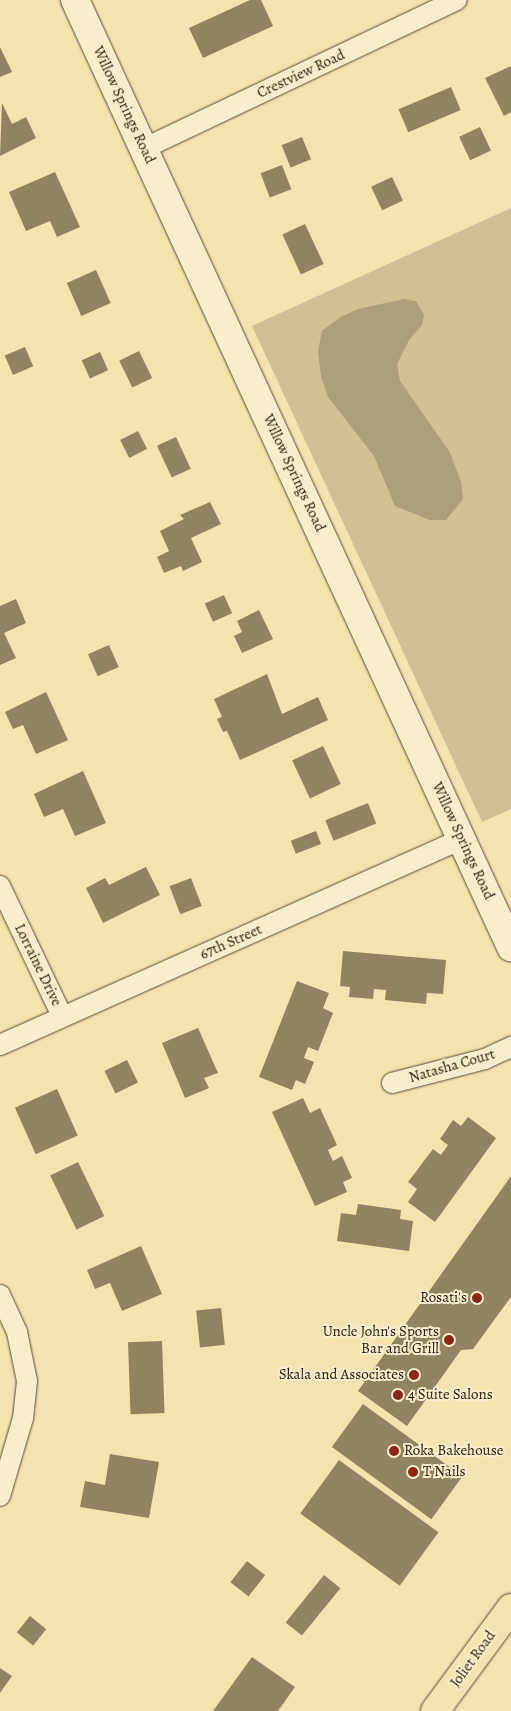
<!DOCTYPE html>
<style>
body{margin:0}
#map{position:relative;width:511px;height:1711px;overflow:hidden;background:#f2e3af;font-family:Alegreya,serif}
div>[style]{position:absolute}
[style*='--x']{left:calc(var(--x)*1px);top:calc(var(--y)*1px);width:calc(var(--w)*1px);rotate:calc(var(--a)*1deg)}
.green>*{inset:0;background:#cfc193}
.water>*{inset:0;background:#ad9f77}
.building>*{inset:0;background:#918360;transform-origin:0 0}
.roads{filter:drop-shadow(0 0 1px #5a4c33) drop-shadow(0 0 1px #5a4c33)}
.street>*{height:20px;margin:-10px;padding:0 10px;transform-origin:10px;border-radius:10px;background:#f7edcb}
.secondary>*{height:28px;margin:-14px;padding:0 14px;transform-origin:14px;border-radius:14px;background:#f7edcb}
.primary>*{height:28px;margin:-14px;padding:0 14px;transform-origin:14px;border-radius:14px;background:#f2e3af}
.dots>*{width:14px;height:14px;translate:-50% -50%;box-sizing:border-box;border:2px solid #f7edcb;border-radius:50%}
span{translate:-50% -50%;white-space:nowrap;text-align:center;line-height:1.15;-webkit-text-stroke:4px #f7edcb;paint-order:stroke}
.street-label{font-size:15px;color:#271a0a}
.poi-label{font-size:15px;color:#271a0a}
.right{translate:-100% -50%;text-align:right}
.left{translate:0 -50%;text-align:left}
</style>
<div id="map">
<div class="green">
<div style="clip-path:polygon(511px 208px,511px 809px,482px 822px,252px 326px)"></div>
</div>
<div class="water">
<div style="clip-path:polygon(404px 299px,416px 301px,424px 315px,422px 325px,409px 340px,397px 364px,400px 381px,449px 451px,461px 481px,463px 499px,446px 520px,430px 520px,395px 506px,374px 456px,328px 397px,321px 376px,318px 351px,322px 331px,339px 318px,358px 309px)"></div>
</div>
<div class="building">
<div style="clip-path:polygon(250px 0,261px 0,273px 26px,203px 58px,189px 28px)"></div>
<div style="clip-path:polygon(0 47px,12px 72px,0 77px)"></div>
<div style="clip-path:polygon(511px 66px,511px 112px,504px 116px,485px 78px)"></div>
<div style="left:451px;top:87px;width:25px;height:57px;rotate:67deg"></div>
<div style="clip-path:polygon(2px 103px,12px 124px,26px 117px,36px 138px,0 156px)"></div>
<div style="left:480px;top:127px;width:26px;height:23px;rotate:65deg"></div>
<div style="left:302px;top:137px;width:24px;height:22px;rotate:68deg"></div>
<div style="left:282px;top:165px;width:26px;height:23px;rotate:69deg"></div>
<div style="clip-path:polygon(55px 172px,80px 227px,57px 237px,50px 221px,26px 231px,9px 192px)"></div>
<div style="left:392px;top:177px;width:26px;height:23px;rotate:65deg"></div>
<div style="left:305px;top:224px;width:44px;height:25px;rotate:65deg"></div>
<div style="left:96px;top:270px;width:36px;height:32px;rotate:66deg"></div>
<div style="left:25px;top:347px;width:21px;height:22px;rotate:67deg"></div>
<div style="left:139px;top:351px;width:30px;height:22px;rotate:64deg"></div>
<div style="left:100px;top:352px;width:20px;height:20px;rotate:66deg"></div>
<div style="left:138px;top:431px;width:20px;height:20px;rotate:63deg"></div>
<div style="left:176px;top:437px;width:35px;height:21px;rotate:65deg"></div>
<div style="clip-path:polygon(210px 502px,221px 524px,191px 538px,202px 562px,183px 571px,181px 566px,164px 573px,157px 557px,169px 551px,160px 531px,184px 519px,180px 515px)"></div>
<div style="left:224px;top:595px;width:20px;height:21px;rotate:66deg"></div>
<div style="clip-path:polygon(16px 599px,26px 623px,4px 633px,16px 658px,0 665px,0 606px)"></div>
<div style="clip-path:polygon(259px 610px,273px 639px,242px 653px,234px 636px,242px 632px,237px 621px)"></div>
<div style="left:109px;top:645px;width:24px;height:23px;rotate:66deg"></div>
<div style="clip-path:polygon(267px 674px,282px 714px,318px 697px,328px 720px,240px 760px,227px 731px,223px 732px,217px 719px,222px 717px,214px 699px)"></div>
<div style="clip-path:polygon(46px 692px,68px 740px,36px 754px,23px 725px,13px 729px,5px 712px)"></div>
<div style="left:323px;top:746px;width:42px;height:34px;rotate:65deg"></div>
<div style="clip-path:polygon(83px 771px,106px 823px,75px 836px,63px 809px,44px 817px,34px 794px)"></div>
<div style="left:368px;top:803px;width:22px;height:46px;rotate:68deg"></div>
<div style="left:316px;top:831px;width:14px;height:27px;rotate:69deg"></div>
<div style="clip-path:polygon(146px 867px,160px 895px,103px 923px,86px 888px,105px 878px,109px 885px)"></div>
<div style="left:191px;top:878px;width:30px;height:23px;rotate:69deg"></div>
<div style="clip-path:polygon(343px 951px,446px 960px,443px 994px,427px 993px,426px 1004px,385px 1000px,386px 990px,374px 989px,373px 999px,349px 997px,350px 987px,340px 986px)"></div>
<div style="clip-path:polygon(297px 981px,329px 993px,323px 1008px,333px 1013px,318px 1051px,308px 1047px,304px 1058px,314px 1062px,305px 1084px,296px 1080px,292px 1090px,259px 1077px)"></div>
<div style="clip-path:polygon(198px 1028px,218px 1073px,204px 1078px,209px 1088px,185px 1098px,162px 1043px)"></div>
<div style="left:127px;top:1060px;width:25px;height:25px;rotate:64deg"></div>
<div style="left:57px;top:1089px;width:51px;height:46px;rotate:66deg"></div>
<div style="clip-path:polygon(303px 1098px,310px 1113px,320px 1108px,337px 1145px,328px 1150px,333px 1161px,342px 1156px,352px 1178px,343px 1182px,347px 1192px,315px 1206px,272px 1112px)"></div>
<div style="clip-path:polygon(468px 1117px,496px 1138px,435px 1222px,408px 1202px,417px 1189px,408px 1182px,433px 1149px,441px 1155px,448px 1145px,440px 1139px,453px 1120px,461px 1126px)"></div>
<div style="left:78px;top:1162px;width:60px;height:31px;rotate:64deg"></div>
<div style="clip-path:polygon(511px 1176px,511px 1297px,473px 1349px,461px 1350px,407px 1426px,358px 1391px)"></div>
<div style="clip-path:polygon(358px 1204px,401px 1210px,400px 1219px,413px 1221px,409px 1251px,337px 1241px,341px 1213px,356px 1215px)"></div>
<div style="clip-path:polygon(141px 1246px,162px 1294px,122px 1311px,110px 1283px,95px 1289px,87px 1270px)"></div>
<div style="left:221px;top:1308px;width:37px;height:25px;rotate:84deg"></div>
<div style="left:162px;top:1341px;width:72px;height:34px;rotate:88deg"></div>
<div style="left:363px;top:1404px;width:123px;height:53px;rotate:36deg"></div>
<div style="clip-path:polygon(110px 1454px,159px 1462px,149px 1518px,80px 1507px,85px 1481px,105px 1485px)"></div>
<div style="left:339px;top:1460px;width:123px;height:66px;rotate:36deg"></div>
<div style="left:247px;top:1561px;width:23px;height:27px;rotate:38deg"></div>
<div style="left:324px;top:1575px;width:21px;height:61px;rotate:39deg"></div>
<div style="left:30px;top:1616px;width:21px;height:21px;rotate:39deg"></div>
<div style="clip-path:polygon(252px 1657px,295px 1687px,278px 1711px,213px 1711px)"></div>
<div style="clip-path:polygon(0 1668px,12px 1676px,0 1693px)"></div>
</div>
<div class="roads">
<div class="street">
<div style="--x:145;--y:148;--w:345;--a:-25.4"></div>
<div style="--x:0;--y:886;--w:144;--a:64.5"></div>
<div style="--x:0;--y:1045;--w:506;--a:-24.03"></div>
<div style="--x:392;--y:1083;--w:96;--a:-14.5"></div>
<div style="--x:485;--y:1059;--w:29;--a:-25"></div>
<div style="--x:0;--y:1295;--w:41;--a:65.3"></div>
<div style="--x:17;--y:1332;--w:50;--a:78.5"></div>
<div style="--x:27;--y:1381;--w:37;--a:96"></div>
<div style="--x:23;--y:1418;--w:81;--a:106.4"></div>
</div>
<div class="secondary">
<div style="--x:75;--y:0;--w:1043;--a:65.28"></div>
</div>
<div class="primary">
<div style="--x:435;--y:1711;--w:128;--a:-53.6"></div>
</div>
</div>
<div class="dots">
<div style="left:477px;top:1298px;background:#8f2418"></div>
<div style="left:449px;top:1340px;background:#8f2418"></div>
<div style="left:414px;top:1375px;background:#8f2418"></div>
<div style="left:398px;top:1395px;background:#8f2418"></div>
<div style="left:394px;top:1451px;background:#8f2418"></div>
<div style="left:413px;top:1472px;background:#8f2418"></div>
</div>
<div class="street-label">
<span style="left:301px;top:74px;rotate:-25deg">Crestview Road</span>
<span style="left:124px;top:105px;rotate:65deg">Willow Springs Road</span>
<span style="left:294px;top:473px;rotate:65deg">Willow Springs Road</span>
<span style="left:463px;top:841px;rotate:65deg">Willow Springs Road</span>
<span style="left:231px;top:942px;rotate:-24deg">67th Street</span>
<span style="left:38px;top:965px;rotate:64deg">Lorraine Drive</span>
<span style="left:452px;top:1066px;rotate:-16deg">Natasha Court</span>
<span style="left:473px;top:1659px;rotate:-54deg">Joliet Road</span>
</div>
<div class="poi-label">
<span class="right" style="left:467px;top:1298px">Rosati's</span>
<span class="right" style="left:439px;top:1340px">Uncle John's Sports<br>Bar and Grill</span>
<span class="right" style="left:404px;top:1375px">Skala and Associates</span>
<span class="left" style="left:408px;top:1395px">4 Suite Salons</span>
<span class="left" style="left:404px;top:1451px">Roka Bakehouse</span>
<span class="left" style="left:423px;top:1472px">T Nails</span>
</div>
</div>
